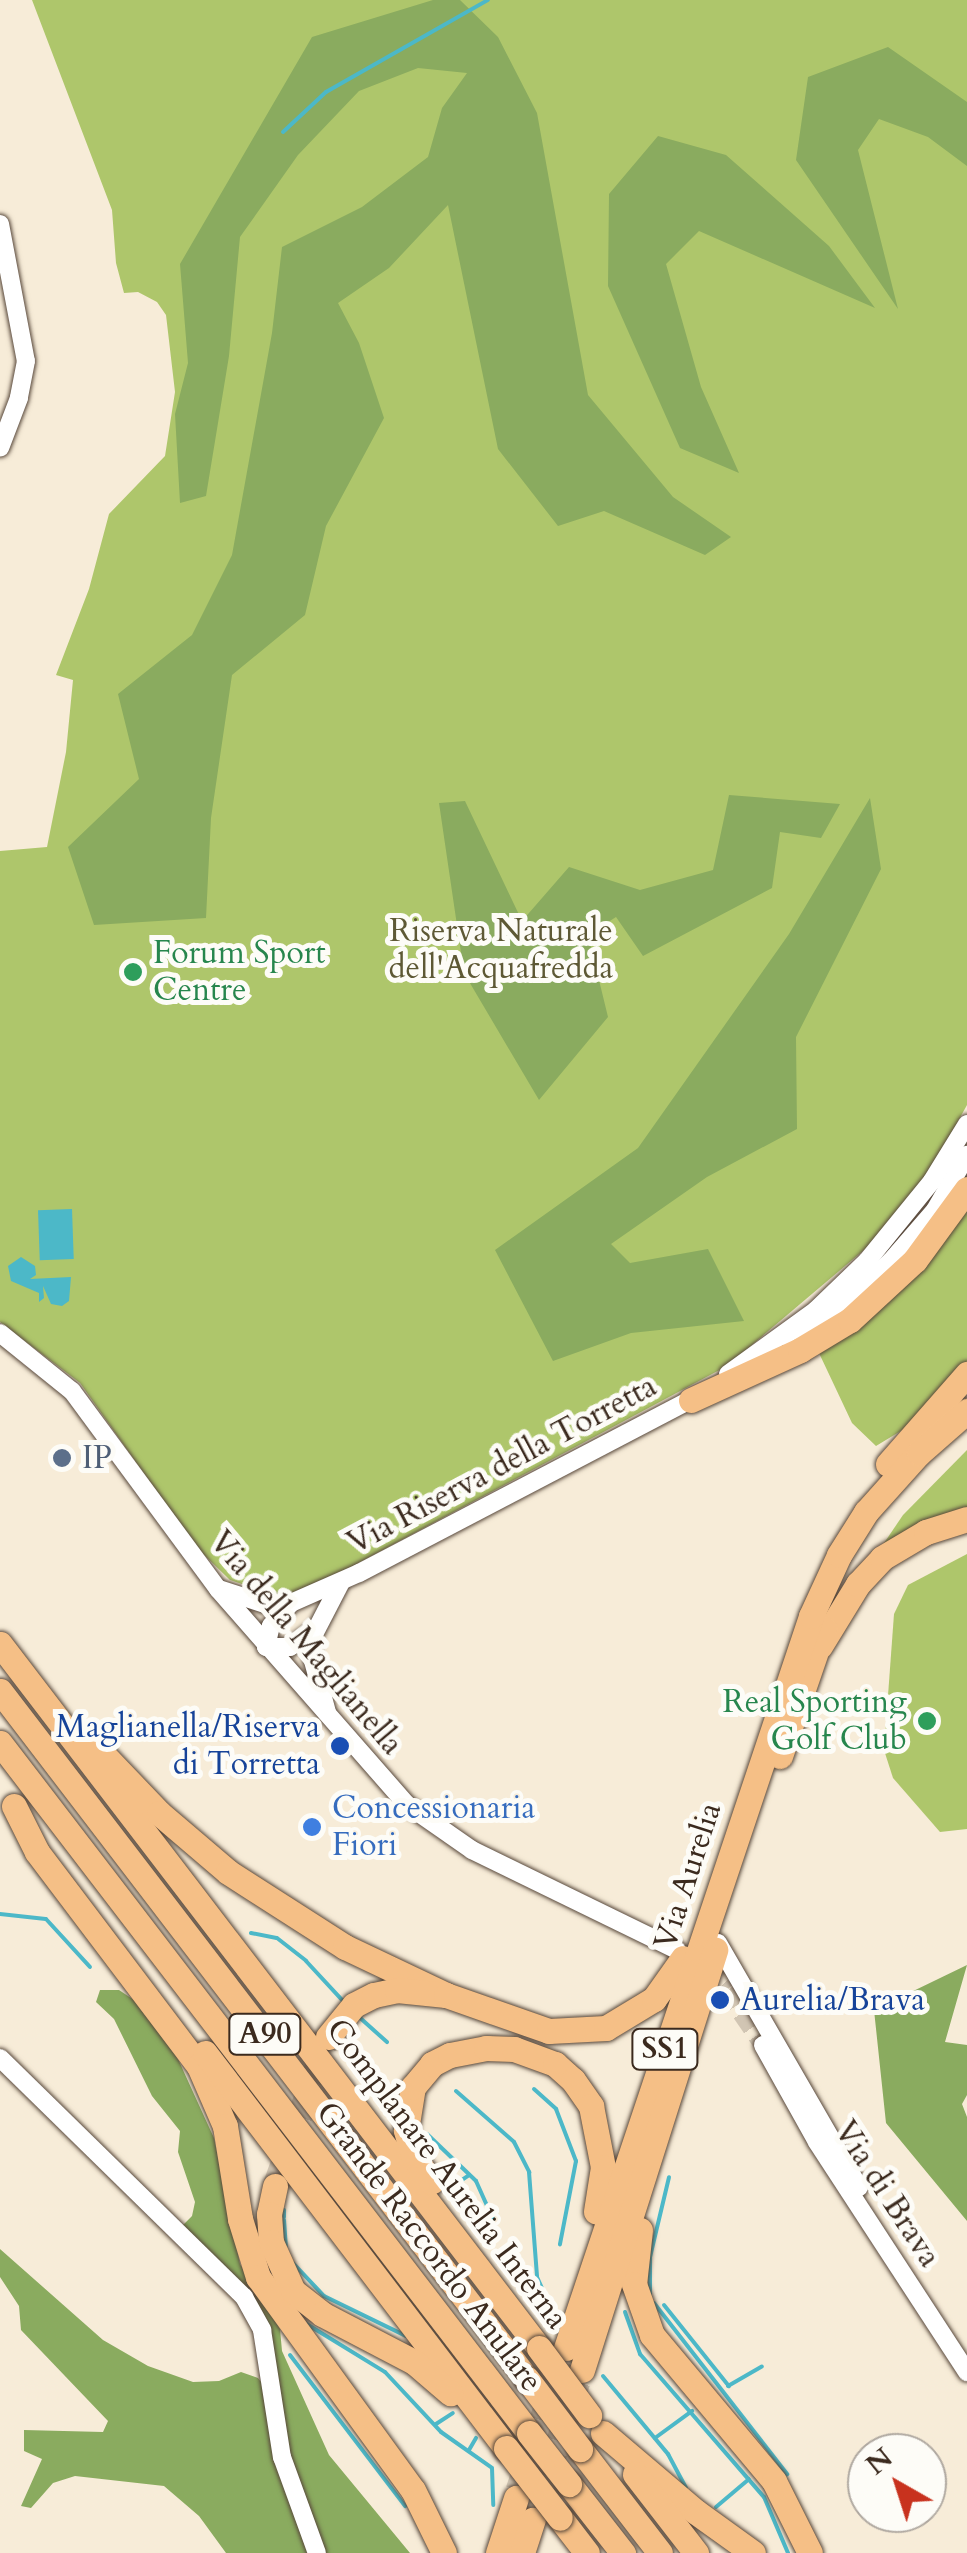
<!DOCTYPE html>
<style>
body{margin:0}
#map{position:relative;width:967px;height:2553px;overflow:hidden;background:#f7ecd8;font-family:Cardo,serif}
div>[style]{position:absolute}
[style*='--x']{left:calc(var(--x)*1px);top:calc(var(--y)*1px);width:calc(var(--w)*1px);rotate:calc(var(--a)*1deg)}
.green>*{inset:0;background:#aec66b}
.forest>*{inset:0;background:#8aab5f}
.water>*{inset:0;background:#4cb8c8;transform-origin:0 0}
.stream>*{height:4px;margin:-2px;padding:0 2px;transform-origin:2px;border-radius:2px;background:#4cb8c8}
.minor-tunnel>*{height:18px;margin-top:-9px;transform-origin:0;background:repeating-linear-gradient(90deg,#d1c5b3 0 18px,transparent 0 27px)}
.highway-tunnel>*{height:25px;margin-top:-12.5px;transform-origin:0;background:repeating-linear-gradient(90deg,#d1c5b3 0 25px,transparent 0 37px)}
.roads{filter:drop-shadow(0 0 2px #57473a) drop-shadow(0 0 2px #57473a)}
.minor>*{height:18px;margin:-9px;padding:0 9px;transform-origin:9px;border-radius:9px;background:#fff}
.highway>*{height:25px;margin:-12.5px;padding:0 12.5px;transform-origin:12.5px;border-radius:12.5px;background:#f5bf86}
.bridges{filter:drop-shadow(0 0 2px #57473a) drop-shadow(0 0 2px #57473a)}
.highway-bridge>*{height:25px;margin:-12.5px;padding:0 12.5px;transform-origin:12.5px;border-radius:12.5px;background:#f5bf86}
.dots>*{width:28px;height:28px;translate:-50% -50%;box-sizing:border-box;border:5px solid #fdfcf7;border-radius:50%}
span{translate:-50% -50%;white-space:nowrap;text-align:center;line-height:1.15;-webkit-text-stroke:10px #fdfcf7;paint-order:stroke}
.shield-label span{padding:2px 8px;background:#fdfcf7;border:2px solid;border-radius:8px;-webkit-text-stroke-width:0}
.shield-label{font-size:30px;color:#3b2a1e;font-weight:700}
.park-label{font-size:32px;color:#5e5935}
.leisure-label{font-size:32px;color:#27864d}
.left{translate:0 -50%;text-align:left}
.right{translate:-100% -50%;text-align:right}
.service-label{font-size:32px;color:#4e5e75}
.street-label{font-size:32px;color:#3b2a1e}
.transit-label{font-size:32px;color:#164399}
.shop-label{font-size:32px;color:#366cbe}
.north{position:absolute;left:847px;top:2433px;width:100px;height:100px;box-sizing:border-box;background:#fdfcf7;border:2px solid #afa8a0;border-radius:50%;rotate:321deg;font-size:28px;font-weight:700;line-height:40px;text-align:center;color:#3b2a1e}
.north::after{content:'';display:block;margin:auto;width:35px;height:45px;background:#c8321e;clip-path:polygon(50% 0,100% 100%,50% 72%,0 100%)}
</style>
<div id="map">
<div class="green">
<div style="clip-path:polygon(32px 0,967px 0,967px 1105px,933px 1166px,871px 1244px,727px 1366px,304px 1592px,283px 1598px,230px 1580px,196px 1547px,80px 1383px,0 1322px,0 851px,47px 847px,66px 752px,73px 680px,56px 675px,89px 589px,109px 514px,165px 456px,175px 392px,166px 315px,157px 302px,138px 292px,124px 293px,116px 263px,112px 210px)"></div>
<div style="clip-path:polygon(967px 1207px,967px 1366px,909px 1426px,876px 1446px,852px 1423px,819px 1353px,839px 1340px)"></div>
<div style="clip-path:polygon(967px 1450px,967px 1510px,880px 1549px,903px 1515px)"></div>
<div style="clip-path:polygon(967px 1554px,967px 1829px,940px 1832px,893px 1778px,884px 1750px,894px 1614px,908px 1585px)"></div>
</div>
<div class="forest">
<div style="clip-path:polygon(433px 0,460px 0,498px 37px,537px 113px,588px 395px,673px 497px,731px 537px,705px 555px,604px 511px,558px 526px,498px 449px,448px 205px,389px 268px,338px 303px,359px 343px,384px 418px,326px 526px,305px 615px,232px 675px,211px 818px,206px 918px,94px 925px,68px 847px,139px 779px,118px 694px,192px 635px,232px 555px,272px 333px,282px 247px,362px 207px,428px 157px,442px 108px,467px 73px,418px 68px,359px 91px,298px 155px,240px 237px,229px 356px,206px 496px,180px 503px,175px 414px,188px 363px,180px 264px,312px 37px)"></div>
<div style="clip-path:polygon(888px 47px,967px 102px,967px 166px,928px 137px,879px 119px,858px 150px,898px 309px,796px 160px,808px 77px)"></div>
<div style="clip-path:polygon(658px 136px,726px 155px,829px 246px,875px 308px,699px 231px,666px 264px,701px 387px,739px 473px,680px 448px,608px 286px,609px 194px)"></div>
<div style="clip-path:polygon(729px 795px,840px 804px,821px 838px,780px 832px,772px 888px,643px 956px,616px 917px,588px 935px,608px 1017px,539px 1100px,464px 973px,439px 803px,465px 801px,522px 921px,569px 867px,640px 890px,713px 870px)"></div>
<div style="clip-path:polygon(870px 798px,881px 869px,796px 1037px,797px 1129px,707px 1177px,611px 1244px,630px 1263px,708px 1249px,744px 1321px,631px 1333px,553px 1361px,495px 1250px,638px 1148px,789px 934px)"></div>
<div style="clip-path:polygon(967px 1965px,945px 2042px,967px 2045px,967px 2095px,962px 2104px,967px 2117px,967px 2221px,886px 2123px,874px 2010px)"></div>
<div style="clip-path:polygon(100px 1990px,119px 1990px,143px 2006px,178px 2059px,214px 2138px,240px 2264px,280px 2329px,282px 2351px,329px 2455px,410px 2553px,323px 2553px,280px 2432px,264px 2328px,182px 2226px,192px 2216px,195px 2202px,178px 2152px,180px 2131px,152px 2096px,114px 2019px,96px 2002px)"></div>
<div style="clip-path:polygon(0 2249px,103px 2340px,148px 2366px,193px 2382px,219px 2381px,241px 2372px,258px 2378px,265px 2387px,268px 2427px,307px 2553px,226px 2553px,199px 2516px,164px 2486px,75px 2476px,53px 2483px,31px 2508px,21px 2506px,42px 2459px,24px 2451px,24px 2430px,103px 2432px,108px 2421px,21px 2330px,19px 2306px,0 2277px)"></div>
</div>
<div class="water">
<div style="left:72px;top:1209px;width:50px;height:34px;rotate:88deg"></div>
<div style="clip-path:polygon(21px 1257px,35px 1266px,36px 1275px,30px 1279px,71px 1277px,69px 1301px,62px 1306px,51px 1304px,43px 1286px,44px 1298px,39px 1302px,39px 1293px,11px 1281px,8px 1266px)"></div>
</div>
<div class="stream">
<div style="--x:283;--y:132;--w:59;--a:-42.9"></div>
<div style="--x:326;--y:92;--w:186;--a:-29.6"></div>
<div style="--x:0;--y:1914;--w:46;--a:6.2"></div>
<div style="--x:46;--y:1919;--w:65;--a:47.5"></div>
<div style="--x:251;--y:1933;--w:26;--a:11"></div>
<div style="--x:277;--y:1938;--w:37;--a:38"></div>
<div style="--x:306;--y:1961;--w:53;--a:47.3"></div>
<div style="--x:358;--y:2016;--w:39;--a:42"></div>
<div style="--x:534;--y:2089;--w:30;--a:42"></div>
<div style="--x:556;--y:2109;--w:56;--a:69"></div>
<div style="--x:576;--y:2161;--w:85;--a:100.9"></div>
<div style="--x:456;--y:2091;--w:77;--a:41.3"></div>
<div style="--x:514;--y:2142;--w:34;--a:63"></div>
<div style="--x:529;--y:2172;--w:105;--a:85.6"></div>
<div style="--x:537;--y:2277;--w:39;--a:66"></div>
<div style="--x:427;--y:2134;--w:68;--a:43.8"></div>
<div style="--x:476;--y:2181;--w:42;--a:65.9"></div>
<div style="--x:450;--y:2188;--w:23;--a:-34"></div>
<div style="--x:284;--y:2217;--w:7;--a:-90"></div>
<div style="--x:284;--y:2220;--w:26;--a:86"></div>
<div style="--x:293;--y:2263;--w:45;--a:46.8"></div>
<div style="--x:324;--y:2296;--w:91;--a:26"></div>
<div style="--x:650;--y:2294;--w:37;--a:-90"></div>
<div style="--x:650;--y:2257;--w:82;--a:-76.6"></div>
<div style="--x:654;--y:2303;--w:217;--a:52.1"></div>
<div style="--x:664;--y:2305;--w:104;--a:51.3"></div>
<div style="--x:625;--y:2312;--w:45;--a:70.3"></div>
<div style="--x:640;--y:2354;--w:189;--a:49.1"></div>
<div style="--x:764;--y:2497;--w:61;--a:66.8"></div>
<div style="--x:305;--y:2323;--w:94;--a:31.5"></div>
<div style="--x:385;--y:2372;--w:82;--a:47"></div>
<div style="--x:441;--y:2432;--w:62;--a:35.2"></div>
<div style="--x:492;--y:2468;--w:37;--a:88"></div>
<div style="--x:290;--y:2355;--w:190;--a:52.7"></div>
<div style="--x:603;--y:2376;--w:102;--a:50.2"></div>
<div style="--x:668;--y:2454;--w:38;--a:62"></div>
<div style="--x:728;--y:2386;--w:39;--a:-30"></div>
<div style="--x:436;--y:2424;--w:20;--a:-33"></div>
<div style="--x:655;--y:2438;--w:46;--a:-36.1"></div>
<div style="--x:469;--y:2450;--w:14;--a:-60"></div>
<div style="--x:716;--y:2507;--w:43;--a:-40.3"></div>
</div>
<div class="minor-tunnel">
<div style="--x:702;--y:1967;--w:34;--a:45"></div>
<div style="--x:726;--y:1991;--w:65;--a:55.6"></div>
</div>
<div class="highway-tunnel">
<div style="--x:275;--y:2186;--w:153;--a:-70.5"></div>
<div style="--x:518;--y:2490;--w:140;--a:-71.3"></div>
<div style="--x:536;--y:2511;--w:140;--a:-72.1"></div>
</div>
<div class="roads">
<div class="minor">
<div style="--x:0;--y:224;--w:139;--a:79.3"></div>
<div style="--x:26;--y:361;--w:38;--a:101"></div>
<div style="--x:19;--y:398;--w:53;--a:110.8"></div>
<div style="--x:0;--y:1333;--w:92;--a:38.9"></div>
<div style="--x:72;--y:1391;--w:246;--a:53.6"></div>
<div style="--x:218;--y:1589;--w:286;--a:48.8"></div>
<div style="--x:406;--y:1804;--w:80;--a:34.9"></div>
<div style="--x:472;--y:1850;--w:228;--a:26"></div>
<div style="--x:791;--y:1341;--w:59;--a:-34"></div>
<div style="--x:840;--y:1308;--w:69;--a:-42.7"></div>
<div style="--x:891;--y:1261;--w:67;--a:-49.2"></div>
<div style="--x:935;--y:1210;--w:64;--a:-59.8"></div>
<div style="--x:728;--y:1374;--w:109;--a:-36"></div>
<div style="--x:816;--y:1310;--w:71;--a:-43.9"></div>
<div style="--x:867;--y:1261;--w:103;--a:-50.9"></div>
<div style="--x:932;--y:1181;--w:67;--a:-58.4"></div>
<div style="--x:219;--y:1589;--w:52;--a:18.1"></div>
<div style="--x:268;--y:1605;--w:23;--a:-5"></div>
<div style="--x:291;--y:1603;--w:74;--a:-23.8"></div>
<div style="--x:359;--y:1573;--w:385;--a:-27.6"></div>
<div style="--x:266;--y:1647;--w:22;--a:-77"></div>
<div style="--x:271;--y:1626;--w:30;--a:-49"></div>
<div style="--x:266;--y:1647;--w:24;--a:0"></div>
<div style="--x:290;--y:1647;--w:28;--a:-35"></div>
<div style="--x:327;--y:1712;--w:57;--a:-105.3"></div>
<div style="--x:312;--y:1657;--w:19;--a:-90"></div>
<div style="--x:312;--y:1638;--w:63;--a:-62.6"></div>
<div style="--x:718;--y:1943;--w:282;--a:60"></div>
<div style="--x:763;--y:2045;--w:111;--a:60.9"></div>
<div style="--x:817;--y:2142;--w:275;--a:56.9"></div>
<div style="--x:0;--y:2058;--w:342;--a:44.4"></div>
<div style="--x:244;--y:2297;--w:38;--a:61"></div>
<div style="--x:262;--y:2330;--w:129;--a:81.1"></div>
<div style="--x:282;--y:2457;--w:102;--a:70"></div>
</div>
<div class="highway">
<div style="--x:691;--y:1400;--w:120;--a:-24.6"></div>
<div style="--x:800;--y:1350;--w:58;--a:-31"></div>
<div style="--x:850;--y:1320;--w:88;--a:-42.7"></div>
<div style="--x:915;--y:1260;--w:88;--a:-53.8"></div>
<div style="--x:888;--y:1464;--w:120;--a:-48.7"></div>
<div style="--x:0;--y:1644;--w:887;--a:52.56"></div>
<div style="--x:820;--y:1646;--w:73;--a:-58.5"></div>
<div style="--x:858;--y:1584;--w:35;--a:-47"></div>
<div style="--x:882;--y:1558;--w:51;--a:-30.6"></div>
<div style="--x:926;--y:1532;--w:43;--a:-17.6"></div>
<div style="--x:0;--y:1691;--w:867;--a:52.55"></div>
<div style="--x:0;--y:1743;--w:869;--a:52.52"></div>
<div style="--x:98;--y:1749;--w:88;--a:46.4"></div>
<div style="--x:159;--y:1813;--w:91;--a:40.5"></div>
<div style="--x:228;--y:1872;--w:139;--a:32.7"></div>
<div style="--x:345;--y:1947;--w:112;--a:25.4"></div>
<div style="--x:780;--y:1756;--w:135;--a:-71"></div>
<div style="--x:14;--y:1806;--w:51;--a:63.4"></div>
<div style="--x:37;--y:1852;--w:268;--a:52.9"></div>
<div style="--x:199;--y:2066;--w:65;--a:66.6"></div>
<div style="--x:225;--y:2126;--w:94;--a:80.8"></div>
<div style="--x:240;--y:2219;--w:61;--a:72.8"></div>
<div style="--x:258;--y:2277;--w:263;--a:54"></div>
<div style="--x:413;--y:2490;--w:70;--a:63.8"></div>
<div style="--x:328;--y:2037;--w:41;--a:-50.9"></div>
<div style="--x:354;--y:2005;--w:22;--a:-27"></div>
<div style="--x:374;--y:1995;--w:24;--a:-12"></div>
<div style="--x:397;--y:1990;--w:49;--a:5.8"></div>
<div style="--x:446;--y:1995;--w:109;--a:19.3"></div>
<div style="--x:549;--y:2031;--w:57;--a:-3"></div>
<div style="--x:606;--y:2028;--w:56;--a:-31.1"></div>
<div style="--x:654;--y:1999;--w:50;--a:-54.7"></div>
<div style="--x:205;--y:2053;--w:497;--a:52.7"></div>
<div style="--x:431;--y:2182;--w:32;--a:-124"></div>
<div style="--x:413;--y:2155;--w:26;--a:-106"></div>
<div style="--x:406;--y:2130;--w:44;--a:-80.8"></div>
<div style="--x:413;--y:2087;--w:30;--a:-50"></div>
<div style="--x:432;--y:2064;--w:20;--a:-27"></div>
<div style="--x:450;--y:2055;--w:37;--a:-11"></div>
<div style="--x:486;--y:2048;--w:28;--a:2"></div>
<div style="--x:514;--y:2049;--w:44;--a:20.1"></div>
<div style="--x:555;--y:2064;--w:24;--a:42"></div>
<div style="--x:573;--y:2080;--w:32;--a:55"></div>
<div style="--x:591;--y:2106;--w:62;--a:78.9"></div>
<div style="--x:603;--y:2167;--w:45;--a:99"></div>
<div style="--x:275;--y:2186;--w:29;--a:102"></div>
<div style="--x:269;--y:2214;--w:28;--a:86"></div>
<div style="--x:271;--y:2242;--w:54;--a:65.8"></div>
<div style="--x:293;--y:2291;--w:37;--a:38"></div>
<div style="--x:322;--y:2314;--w:104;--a:27.6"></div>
<div style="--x:414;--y:2362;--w:48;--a:40.7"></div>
<div style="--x:640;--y:2230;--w:54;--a:96.3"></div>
<div style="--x:634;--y:2284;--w:54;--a:70.6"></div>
<div style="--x:652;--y:2335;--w:190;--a:50.1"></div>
<div style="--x:774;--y:2481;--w:80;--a:63.4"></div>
<div style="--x:566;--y:2348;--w:772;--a:-71.49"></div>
<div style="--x:811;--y:1616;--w:67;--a:-65.3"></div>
<div style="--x:839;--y:1555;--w:51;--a:-57.9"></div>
<div style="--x:866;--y:1512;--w:79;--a:-48.1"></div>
<div style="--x:919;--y:1453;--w:64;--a:-41.2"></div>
<div style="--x:582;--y:2370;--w:441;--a:-72.4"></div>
<div style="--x:603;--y:2433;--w:122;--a:40.3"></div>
<div style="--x:696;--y:2512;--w:70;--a:35.7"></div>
<div style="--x:580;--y:2449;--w:131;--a:52.4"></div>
<div style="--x:635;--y:2474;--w:100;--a:52.3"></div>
<div style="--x:569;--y:2484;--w:88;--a:52"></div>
<div style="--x:560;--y:2518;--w:44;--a:52.4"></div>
<div style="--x:498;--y:2553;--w:58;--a:-71.9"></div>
<div style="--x:522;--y:2553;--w:35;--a:-72"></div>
</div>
</div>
<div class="bridges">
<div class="highway-bridge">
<div style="--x:539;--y:2348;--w:84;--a:53.3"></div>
<div style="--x:527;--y:2379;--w:88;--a:52.9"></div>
<div style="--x:529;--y:2433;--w:65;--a:51.9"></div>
<div style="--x:506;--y:2448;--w:88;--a:52.4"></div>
</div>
</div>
<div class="dots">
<div style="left:133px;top:972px;background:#2e9e5b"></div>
<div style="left:62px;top:1458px;background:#5c6f8a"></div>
<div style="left:927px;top:1721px;background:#2e9e5b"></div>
<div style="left:340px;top:1746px;background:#1a4fb4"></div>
<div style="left:312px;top:1827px;background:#3f7fe0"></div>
<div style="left:720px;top:2000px;background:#1a4fb4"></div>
</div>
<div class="shield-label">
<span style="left:265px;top:2034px">A90</span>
<span style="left:665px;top:2049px">SS1</span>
</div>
<div class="park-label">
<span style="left:501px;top:950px">Riserva Naturale<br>dell'Acquafredda</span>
</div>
<div class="leisure-label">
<span class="left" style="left:153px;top:972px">Forum Sport<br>Centre</span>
<span class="right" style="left:907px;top:1721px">Real Sporting<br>Golf Club</span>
</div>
<div class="service-label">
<span class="left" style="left:82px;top:1458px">IP</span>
</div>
<div class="street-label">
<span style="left:502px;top:1465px;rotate:-28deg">Via Riserva della Torretta</span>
<span style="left:306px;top:1643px;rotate:50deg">Via della Maglianella</span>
<span style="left:688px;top:1876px;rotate:-72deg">Via Aurelia</span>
<span style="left:447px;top:2174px;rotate:53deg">Complanare Aurelia Interna</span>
<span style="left:887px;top:2194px;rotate:57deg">Via di Brava</span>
<span style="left:429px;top:2247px;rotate:53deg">Grande Raccordo Anulare</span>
</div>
<div class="transit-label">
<span class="right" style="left:320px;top:1746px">Maglianella/Riserva<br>di Torretta</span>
<span class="left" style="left:740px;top:2000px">Aurelia/Brava</span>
</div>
<div class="shop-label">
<span class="left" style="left:332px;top:1827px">Concessionaria<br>Fiori</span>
</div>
<div class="north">N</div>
</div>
